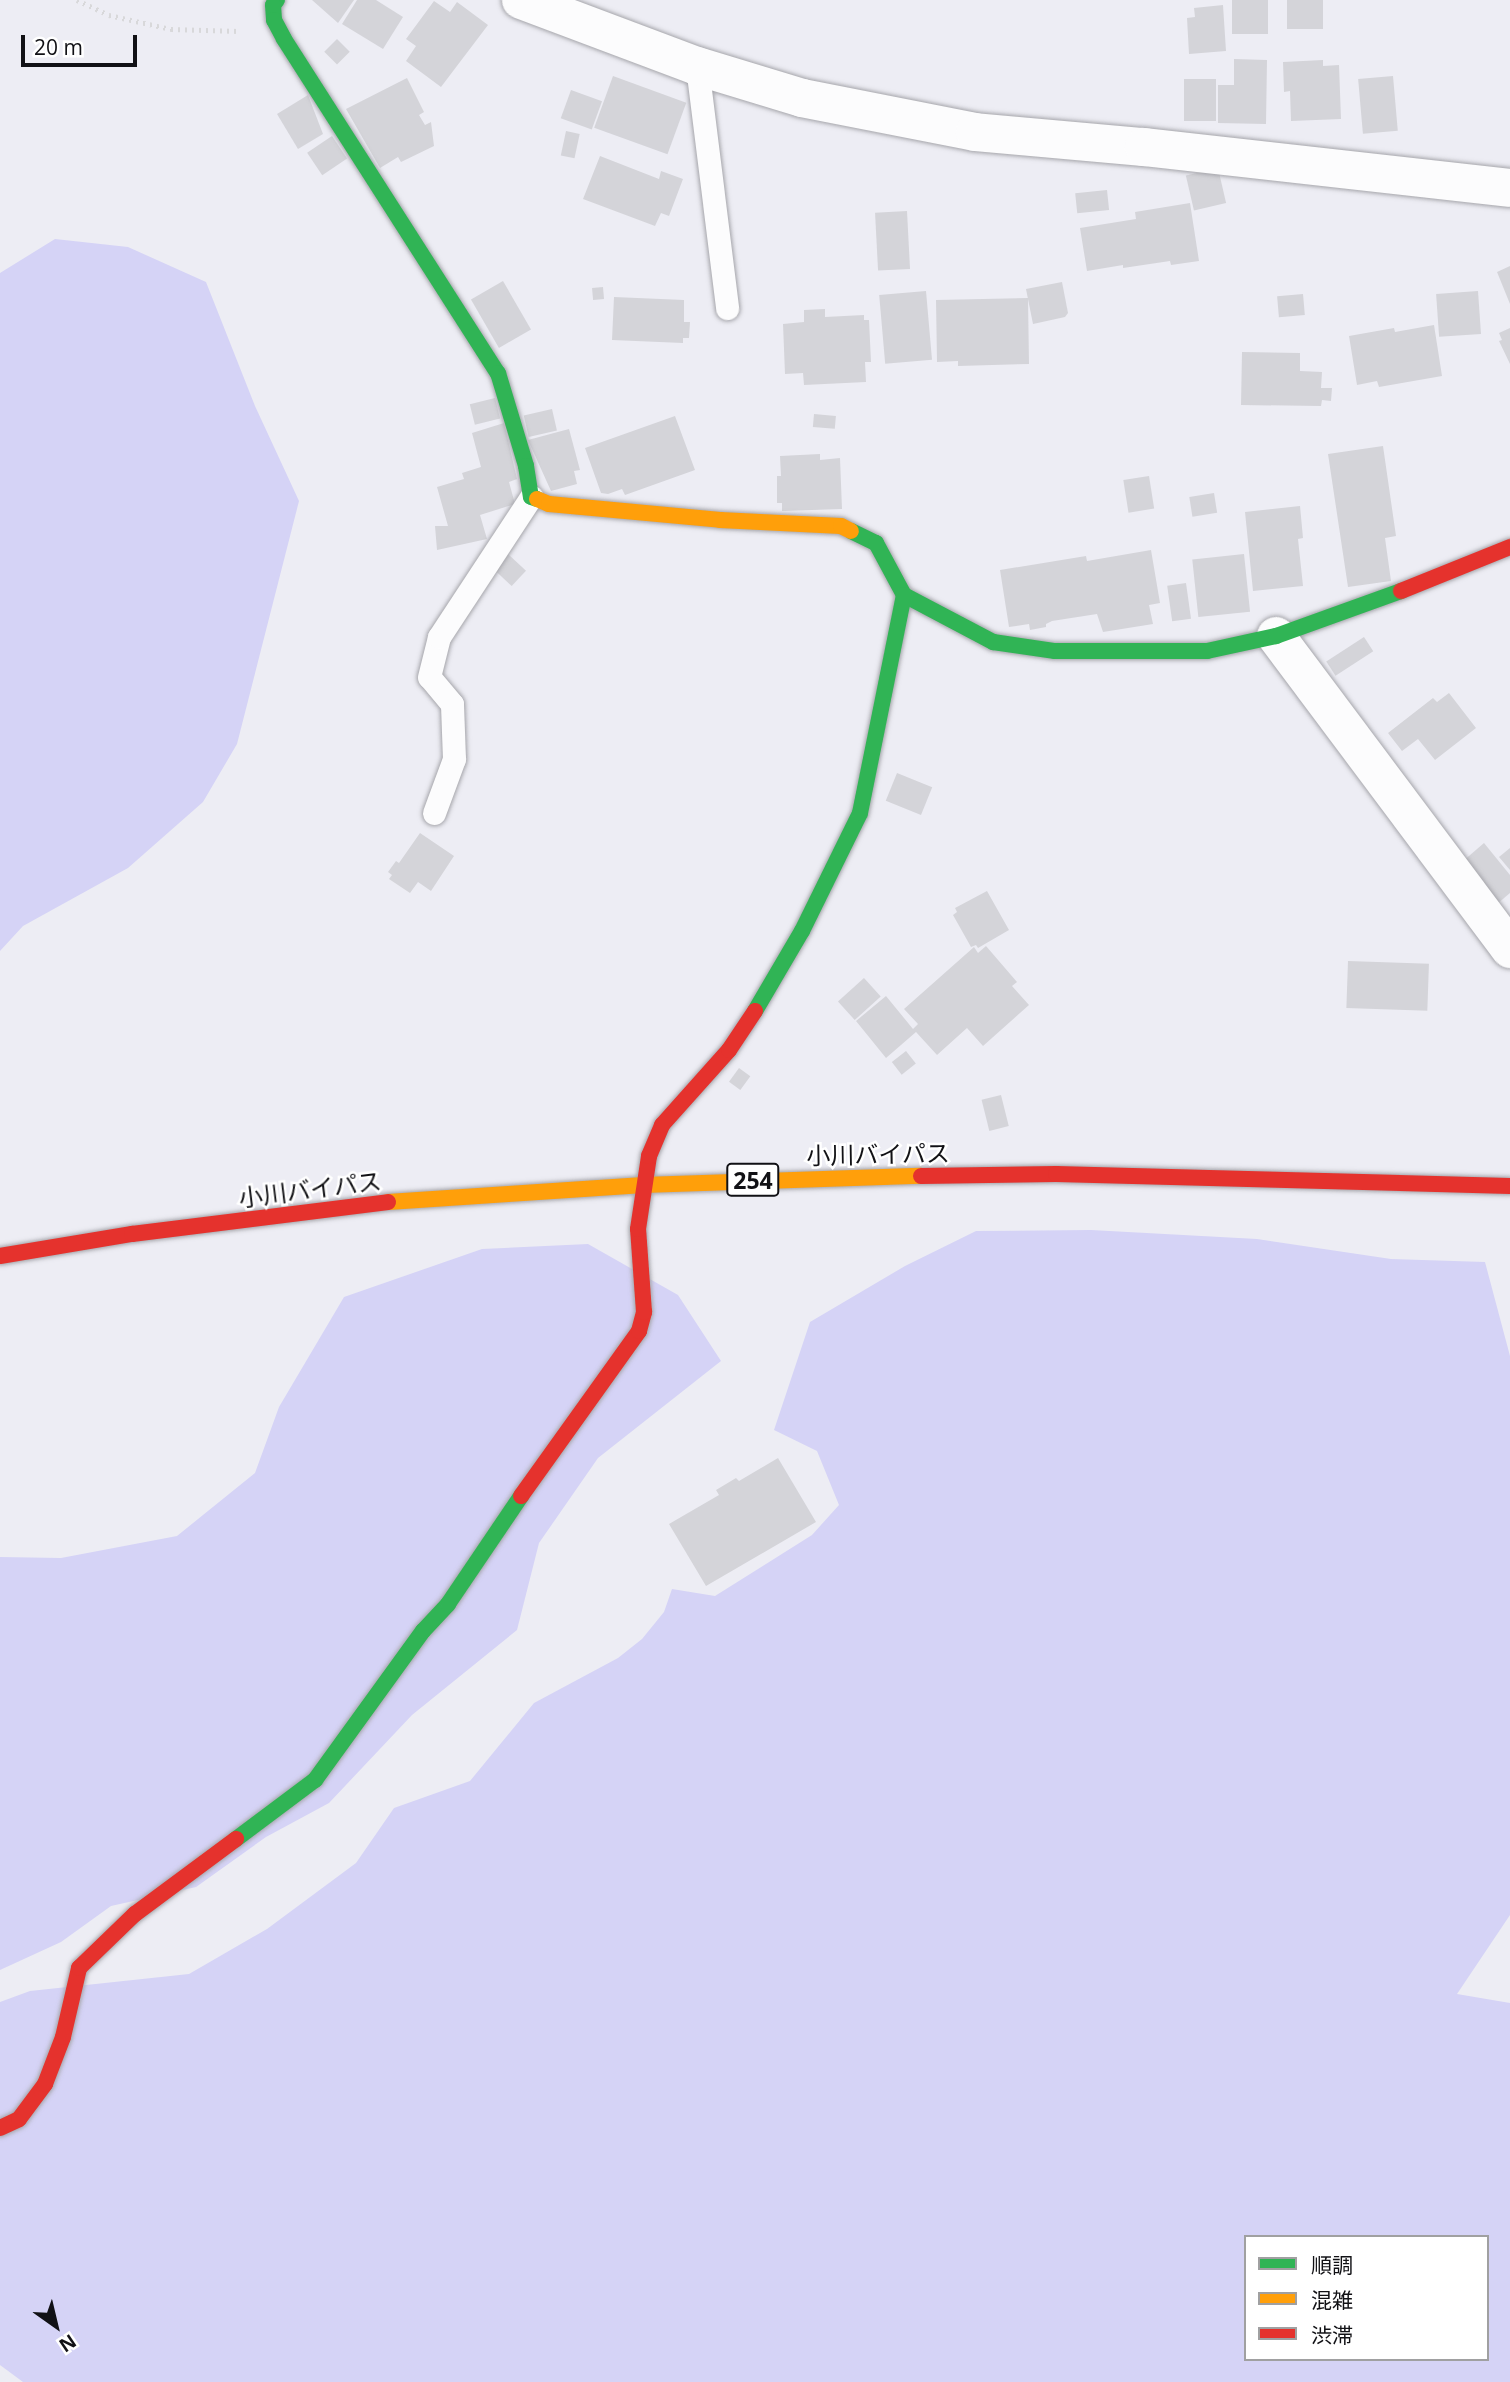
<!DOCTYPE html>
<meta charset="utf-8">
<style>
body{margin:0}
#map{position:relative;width:1510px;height:2382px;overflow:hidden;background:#ededf4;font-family:"Open Sans","Noto Sans JP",sans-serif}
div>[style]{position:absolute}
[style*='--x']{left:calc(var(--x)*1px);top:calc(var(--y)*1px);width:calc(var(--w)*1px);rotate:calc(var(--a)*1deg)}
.green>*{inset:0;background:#d5d3f6}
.building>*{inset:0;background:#d4d4d9;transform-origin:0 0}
.path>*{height:4.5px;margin-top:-2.25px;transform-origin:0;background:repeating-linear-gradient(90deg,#d8d8da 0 2px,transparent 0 7px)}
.roads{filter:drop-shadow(0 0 2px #a6a6ab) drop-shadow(0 0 2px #a6a6ab)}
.lane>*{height:23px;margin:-11.5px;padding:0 11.5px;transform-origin:11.5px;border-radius:11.5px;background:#fcfcfd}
.street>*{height:38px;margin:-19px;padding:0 19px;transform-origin:19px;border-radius:19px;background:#fcfcfd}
.fast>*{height:16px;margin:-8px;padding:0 8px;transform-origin:8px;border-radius:8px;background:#30b455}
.slow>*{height:16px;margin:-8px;padding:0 8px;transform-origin:8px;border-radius:8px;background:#ff9f0a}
.jam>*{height:16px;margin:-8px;padding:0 8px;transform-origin:8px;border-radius:8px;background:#e5322d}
span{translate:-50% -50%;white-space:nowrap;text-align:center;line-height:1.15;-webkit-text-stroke:5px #fff;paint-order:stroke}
.shield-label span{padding:2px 5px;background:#fff;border:2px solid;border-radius:5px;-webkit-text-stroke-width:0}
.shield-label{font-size:23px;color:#111115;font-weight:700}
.street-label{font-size:24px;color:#111115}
.legend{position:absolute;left:1244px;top:2235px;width:245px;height:126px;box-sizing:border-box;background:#fff;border:2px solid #a0a0a1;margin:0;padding:9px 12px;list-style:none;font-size:21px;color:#111115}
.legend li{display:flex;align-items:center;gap:14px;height:35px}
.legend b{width:35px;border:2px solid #a0a0a1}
.north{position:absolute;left:21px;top:2291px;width:70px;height:70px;-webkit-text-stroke:5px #fff;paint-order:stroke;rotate:146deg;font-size:19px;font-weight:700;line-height:28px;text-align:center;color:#111115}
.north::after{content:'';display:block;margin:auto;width:24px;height:32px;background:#111115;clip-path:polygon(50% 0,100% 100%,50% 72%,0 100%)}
.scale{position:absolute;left:21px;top:35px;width:116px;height:32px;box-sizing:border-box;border:4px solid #111115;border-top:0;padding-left:9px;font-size:21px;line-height:24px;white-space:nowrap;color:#111115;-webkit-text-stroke:5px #fff;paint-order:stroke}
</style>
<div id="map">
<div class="green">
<div style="clip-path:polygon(55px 239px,128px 247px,206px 282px,255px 406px,299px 501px,237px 744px,203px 802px,128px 868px,23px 926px,0 951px,0 273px)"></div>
<div style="clip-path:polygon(evenodd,1091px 1230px,1257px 1239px,1391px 1259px,1485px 1262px,1510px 1356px,1510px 1915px,1457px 1994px,1510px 2003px,1510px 2382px,23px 2382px,0 2365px,0 2002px,30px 1991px,189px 1974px,267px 1929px,356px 1863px,394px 1808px,470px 1781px,534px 1703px,618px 1658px,642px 1639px,664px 1612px,672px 1589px,715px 1596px,812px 1535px,839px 1505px,817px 1451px,774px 1430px,810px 1322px,905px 1266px,976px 1231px,1091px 1230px,1246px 2237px,1487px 2237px,1487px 2359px,1246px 2359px,1246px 2237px)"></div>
<div style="clip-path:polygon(588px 1244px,678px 1295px,721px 1361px,598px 1458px,539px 1543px,517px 1630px,412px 1715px,329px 1803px,266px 1837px,196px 1887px,111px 1906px,61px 1942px,0 1970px,0 1557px,61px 1558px,177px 1536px,255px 1473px,279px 1407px,344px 1297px,482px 1249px)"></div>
</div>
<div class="building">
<div style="clip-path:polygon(312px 0,354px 0,338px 23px)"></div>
<div style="clip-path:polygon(357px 0,376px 0,403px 17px,383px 49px,342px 24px)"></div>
<div style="left:1232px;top:0;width:36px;height:34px"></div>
<div style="left:1287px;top:0;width:36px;height:29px"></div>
<div style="clip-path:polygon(434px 1px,450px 12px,457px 2px,488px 25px,441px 87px,406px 61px,416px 46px,406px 39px)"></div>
<div style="clip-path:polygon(1223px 5px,1226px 51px,1189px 54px,1187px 18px,1195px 17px,1194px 8px)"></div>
<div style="left:337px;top:39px;width:18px;height:18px;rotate:45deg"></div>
<div style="clip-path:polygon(1234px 59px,1267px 60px,1266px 124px,1218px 123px,1218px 85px,1234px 85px)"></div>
<div style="clip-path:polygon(1323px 60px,1323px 66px,1339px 65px,1341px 119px,1291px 121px,1290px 91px,1284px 92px,1283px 62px)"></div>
<div style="left:613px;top:76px;width:78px;height:55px;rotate:20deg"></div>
<div style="left:1393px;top:76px;width:55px;height:35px;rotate:85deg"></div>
<div style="clip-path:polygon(407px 78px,424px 112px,419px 115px,425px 125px,431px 122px,434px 146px,401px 162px,398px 157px,380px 168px,346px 109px)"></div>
<div style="left:1184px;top:79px;width:32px;height:42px"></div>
<div style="left:571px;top:90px;width:33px;height:30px;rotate:20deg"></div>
<div style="clip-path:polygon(308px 95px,323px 134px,298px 149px,277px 114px)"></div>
<div style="left:566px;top:131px;width:14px;height:25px;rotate:12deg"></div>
<div style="left:332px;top:136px;width:27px;height:30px;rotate:56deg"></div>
<div style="clip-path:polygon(600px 156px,659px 179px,661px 171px,683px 179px,669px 216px,661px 213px,655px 226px,583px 199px)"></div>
<div style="left:1218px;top:168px;width:36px;height:33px;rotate:77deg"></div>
<div style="left:1107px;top:190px;width:20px;height:32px;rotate:84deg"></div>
<div style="clip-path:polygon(1190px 203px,1199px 261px,1171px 265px,1170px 261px,1123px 268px,1123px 265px,1087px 271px,1080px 228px,1136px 219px,1135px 212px)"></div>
<div style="left:907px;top:211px;width:58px;height:32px;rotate:87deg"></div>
<div style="clip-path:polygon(1510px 266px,1510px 304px,1497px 272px)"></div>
<div style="left:503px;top:281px;width:56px;height:37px;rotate:60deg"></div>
<div style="clip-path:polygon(1062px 282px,1068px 313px,1065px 317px,1033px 324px,1026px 289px)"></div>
<div style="left:603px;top:287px;width:12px;height:11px;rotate:85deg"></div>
<div style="left:926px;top:291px;width:69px;height:47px;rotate:85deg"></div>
<div style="left:1478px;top:291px;width:43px;height:42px;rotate:86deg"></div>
<div style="left:1303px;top:294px;width:21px;height:26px;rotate:85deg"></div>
<div style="clip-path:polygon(614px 297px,684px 300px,684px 322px,690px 322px,689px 338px,683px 338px,683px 343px,612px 340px)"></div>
<div style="clip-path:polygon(1028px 298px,1029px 364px,958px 366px,958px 361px,937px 362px,936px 300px)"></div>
<div style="clip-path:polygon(825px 309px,825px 317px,864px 315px,864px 320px,869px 320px,871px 362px,865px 362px,866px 382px,804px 385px,803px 373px,785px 374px,783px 324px,804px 322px,804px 310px)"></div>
<div style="clip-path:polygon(1434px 325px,1442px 376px,1379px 387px,1377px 381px,1357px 385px,1349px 336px,1394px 328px,1395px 332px)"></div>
<div style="clip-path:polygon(1510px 328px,1510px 364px,1499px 341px,1502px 340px,1499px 333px)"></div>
<div style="clip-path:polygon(1242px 352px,1300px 353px,1300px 371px,1322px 372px,1321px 388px,1332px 388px,1331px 401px,1322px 400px,1321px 406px,1241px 405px)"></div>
<div style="left:495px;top:398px;width:21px;height:26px;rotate:76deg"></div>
<div style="left:552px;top:409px;width:22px;height:29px;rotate:77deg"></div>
<div style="left:814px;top:414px;width:22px;height:13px;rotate:5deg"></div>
<div style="clip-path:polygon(675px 416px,695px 470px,625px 495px,622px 489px,608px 494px,601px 493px,585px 448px)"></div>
<div style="clip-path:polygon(504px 423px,517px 479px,509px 482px,515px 504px,480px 515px,487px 539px,437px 550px,435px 526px,448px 526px,437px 487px,464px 479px,462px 473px,481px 467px,472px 433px)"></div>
<div style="clip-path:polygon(569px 429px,580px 470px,574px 471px,577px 484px,551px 491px,528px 440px)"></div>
<div style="clip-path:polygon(1383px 446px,1396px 536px,1385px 538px,1391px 581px,1348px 587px,1328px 454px)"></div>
<div style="clip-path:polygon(820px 454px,820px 460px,840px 458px,842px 509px,782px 511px,782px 503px,777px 503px,777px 476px,781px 476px,780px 456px)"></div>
<div style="left:1149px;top:476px;width:33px;height:26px;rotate:81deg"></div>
<div style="left:1214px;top:493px;width:20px;height:25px;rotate:81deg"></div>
<div style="clip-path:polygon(1300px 506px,1303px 538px,1298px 539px,1303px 586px,1253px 591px,1245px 512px)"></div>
<div style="clip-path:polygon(1151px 550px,1160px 603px,1149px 605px,1153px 624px,1103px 632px,1097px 614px,1052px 621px,1046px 624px,1046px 627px,1030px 630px,1029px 624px,1009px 627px,1000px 570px,1086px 556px,1087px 561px)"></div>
<div style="left:507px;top:553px;width:26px;height:21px;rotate:43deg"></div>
<div style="left:1244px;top:554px;width:58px;height:52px;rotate:84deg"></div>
<div style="left:1186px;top:583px;width:36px;height:19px;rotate:82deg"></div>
<div style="left:1364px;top:637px;width:17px;height:45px;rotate:57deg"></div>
<div style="clip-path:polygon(1449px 693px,1476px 728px,1435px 760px,1418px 739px,1402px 751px,1388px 733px,1433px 698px,1437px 702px)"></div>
<div style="left:897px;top:773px;width:38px;height:30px;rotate:22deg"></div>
<div style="clip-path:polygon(420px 833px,454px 856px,431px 891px,418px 882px,410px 893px,389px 879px,392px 875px,388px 872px,396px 861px,399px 863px)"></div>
<div style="clip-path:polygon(1484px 843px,1510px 875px,1510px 893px,1497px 904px,1462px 862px)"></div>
<div style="clip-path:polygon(1510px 848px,1510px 870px,1499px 857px)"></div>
<div style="clip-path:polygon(987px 891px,1009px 930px,978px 948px,976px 945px,971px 947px,953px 915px,957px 912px,955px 908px)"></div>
<div style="clip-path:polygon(986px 946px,1017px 982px,1012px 986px,1029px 1005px,983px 1046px,967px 1028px,937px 1055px,916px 1032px,886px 1058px,856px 1021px,886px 996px,913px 1029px,918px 1024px,904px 1009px,974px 947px,978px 953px)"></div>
<div style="left:1348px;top:961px;width:81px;height:47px;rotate:2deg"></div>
<div style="left:864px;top:978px;width:25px;height:35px;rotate:48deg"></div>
<div style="left:906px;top:1051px;width:16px;height:18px;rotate:52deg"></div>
<div style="left:739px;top:1068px;width:14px;height:17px;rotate:36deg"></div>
<div style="left:1001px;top:1095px;width:32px;height:20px;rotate:76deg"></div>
<div style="clip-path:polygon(778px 1458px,816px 1522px,706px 1586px,669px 1524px,719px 1495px,716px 1490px,736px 1478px,739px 1481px)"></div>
</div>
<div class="path">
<div style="--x:77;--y:0;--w:35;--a:25"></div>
<div style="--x:109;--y:15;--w:64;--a:12.7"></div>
<div style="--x:171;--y:29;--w:68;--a:1.7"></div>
</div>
<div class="roads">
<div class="lane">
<div style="--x:697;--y:66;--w:244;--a:82.9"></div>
<div style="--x:434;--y:813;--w:58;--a:-69.7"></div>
<div style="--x:454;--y:759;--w:55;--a:-92.1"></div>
<div style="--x:452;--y:704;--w:35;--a:-130"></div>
<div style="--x:429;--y:677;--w:41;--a:-76"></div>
<div style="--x:439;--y:637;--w:168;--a:-56.7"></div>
</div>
<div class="street">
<div style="--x:521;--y:0;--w:188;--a:20.6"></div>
<div style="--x:697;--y:66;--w:110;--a:16.9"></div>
<div style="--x:802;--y:98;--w:176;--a:11.1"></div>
<div style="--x:975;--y:132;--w:170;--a:5.1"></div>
<div style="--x:1144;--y:147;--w:368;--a:6.4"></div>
<div style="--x:1276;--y:636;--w:391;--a:53.2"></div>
</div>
<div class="fast">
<div style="--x:277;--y:0;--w:6;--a:129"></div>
<div style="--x:273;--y:5;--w:15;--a:86"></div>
<div style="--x:274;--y:20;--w:21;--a:62"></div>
<div style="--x:284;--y:39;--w:397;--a:57.4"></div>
<div style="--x:498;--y:373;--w:97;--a:73.2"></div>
<div style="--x:526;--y:466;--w:31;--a:81"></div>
<div style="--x:531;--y:497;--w:6;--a:18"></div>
<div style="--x:851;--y:531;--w:28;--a:26"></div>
<div style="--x:876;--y:543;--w:59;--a:61.7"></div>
<div style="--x:904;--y:595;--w:101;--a:27.8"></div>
<div style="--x:993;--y:642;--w:63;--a:8.3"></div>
<div style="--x:1055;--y:651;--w:152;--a:0"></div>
<div style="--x:1207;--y:651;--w:71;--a:-12.3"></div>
<div style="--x:1276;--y:636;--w:133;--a:-19.8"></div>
<div style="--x:755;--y:1011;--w:93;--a:-59.6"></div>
<div style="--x:802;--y:931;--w:131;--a:-63.8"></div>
<div style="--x:860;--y:813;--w:222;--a:-78.6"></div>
<div style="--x:236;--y:1839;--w:99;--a:-36.8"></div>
<div style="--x:315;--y:1780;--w:184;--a:-54.1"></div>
<div style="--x:423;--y:1631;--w:37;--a:-47"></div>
<div style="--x:448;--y:1604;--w:130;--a:-55.9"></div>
</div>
<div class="slow">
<div style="--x:537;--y:499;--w:13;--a:23"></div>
<div style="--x:549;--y:504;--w:172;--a:5.3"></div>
<div style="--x:720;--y:520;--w:121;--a:2.8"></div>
<div style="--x:841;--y:526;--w:11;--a:27"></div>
<div style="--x:388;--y:1202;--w:256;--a:-3.8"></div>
<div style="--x:643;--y:1185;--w:278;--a:-1.9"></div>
</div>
<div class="jam">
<div style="--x:1401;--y:591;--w:118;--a:-22"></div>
<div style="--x:921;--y:1176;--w:135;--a:-0.8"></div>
<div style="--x:1056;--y:1174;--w:454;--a:1.5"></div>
<div style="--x:0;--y:1256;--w:134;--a:-9.5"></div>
<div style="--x:132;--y:1234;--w:258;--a:-7.1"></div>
<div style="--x:521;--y:1496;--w:203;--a:-54.4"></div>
<div style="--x:639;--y:1331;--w:20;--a:-75"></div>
<div style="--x:644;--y:1312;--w:83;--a:-94.1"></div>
<div style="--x:638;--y:1229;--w:74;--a:-81.4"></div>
<div style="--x:649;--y:1156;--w:34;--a:-67"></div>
<div style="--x:662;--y:1125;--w:101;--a:-48.2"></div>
<div style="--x:729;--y:1050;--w:47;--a:-56.3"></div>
<div style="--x:0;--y:2128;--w:21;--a:-25"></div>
<div style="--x:19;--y:2119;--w:44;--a:-53.4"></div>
<div style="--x:45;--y:2084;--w:50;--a:-69"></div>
<div style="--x:63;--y:2037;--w:71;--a:-76.9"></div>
<div style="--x:79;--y:1968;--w:78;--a:-44"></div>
<div style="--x:135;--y:1914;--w:126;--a:-36.6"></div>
</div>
</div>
<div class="shield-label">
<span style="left:753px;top:1180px">254</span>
</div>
<div class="street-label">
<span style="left:878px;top:1154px;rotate:-1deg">小川バイパス</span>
<span style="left:310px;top:1189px;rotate:-7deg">小川バイパス</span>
</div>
<ul class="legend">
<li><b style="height:9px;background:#30b455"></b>順調</li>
<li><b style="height:9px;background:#ff9f0a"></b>混雑</li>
<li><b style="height:9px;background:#e5322d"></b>渋滞</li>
</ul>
<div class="north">N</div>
<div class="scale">20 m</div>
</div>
